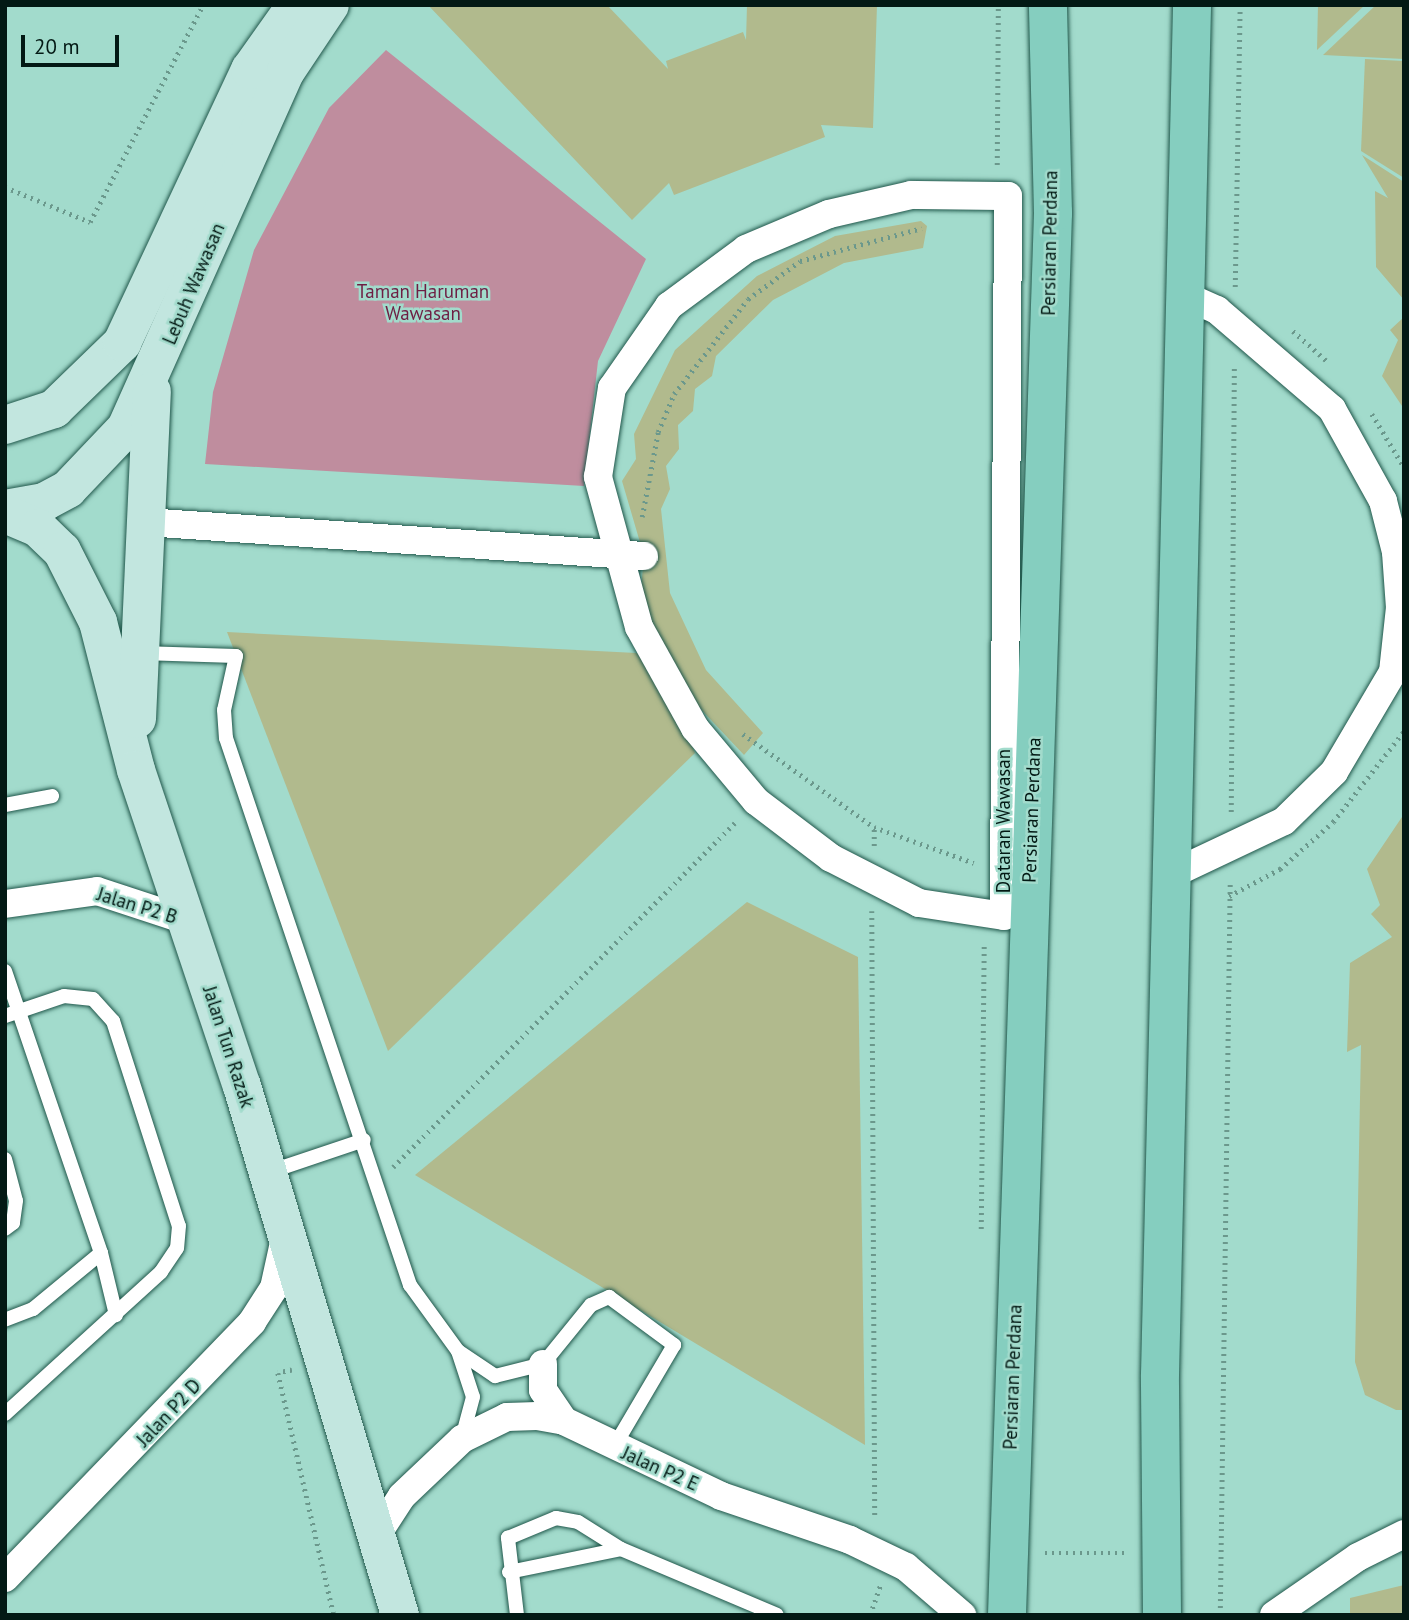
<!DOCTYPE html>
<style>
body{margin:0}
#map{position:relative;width:1409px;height:1620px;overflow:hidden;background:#a2dbcc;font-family:"PT Sans",sans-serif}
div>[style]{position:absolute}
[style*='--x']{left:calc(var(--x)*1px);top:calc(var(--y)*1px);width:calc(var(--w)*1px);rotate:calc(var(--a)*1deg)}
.green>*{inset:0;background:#bf8d9e}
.building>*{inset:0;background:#b1ba8d}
.path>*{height:4.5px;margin-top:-2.25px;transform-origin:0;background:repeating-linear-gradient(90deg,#6b988c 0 2px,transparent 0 7px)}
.roads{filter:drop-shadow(0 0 2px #20574b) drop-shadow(0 0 2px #20574b)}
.lane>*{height:14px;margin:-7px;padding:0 7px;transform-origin:7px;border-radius:7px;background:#fff}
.street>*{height:28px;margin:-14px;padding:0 14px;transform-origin:14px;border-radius:14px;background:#fff}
.secondary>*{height:38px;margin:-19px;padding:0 19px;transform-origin:19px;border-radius:19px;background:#c2e6df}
.primary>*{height:38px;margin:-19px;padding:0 19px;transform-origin:19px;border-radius:19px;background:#85cebf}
span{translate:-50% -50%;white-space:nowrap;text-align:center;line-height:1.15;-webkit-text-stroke:5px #a2dbcc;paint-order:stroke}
.street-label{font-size:19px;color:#031914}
.park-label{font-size:19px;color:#6e1e43}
.frame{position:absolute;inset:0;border:7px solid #031914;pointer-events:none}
.scale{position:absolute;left:21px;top:35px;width:98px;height:32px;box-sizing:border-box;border:4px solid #031914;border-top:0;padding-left:9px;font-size:21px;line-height:24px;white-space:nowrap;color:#031914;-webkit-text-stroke:5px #a2dbcc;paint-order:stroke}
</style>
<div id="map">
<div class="green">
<div style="clip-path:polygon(386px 50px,646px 259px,598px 361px,584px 486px,205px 464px,213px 392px,254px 250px,329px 108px)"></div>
</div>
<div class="building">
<div style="clip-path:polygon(428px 5px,607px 5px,668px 69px,666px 61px,743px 32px,746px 40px,747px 5px,877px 5px,873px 128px,821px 125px,825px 137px,674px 195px,669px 183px,632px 220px)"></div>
<div style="clip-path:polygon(1318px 5px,1365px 5px,1317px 50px)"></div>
<div style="clip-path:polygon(1376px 5px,1404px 5px,1404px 59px,1323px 55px)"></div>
<div style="clip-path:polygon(1365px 59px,1404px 61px,1404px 178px,1361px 151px)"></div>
<div style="clip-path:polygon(1362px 155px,1404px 182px,1404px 300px,1376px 267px,1375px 191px,1388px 198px)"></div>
<div style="clip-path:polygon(921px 221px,927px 226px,923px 248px,844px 263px,773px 300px,716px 356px,712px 376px,695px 389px,693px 411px,678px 425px,679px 449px,666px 466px,670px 489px,661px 509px,670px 593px,706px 670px,763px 733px,744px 755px,679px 686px,640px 600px,644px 556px,622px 481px,636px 459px,634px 434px,675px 350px,757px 276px,835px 236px)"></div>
<div style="clip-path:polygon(1404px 317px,1404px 409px,1382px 376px,1398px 340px,1390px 330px)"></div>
<div style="clip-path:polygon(227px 632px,656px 654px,695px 753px,388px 1051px)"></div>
<div style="clip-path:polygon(1404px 814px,1404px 1410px,1396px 1410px,1365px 1395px,1355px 1362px,1361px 1045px,1347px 1052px,1350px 963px,1392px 937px,1371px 914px,1380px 905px,1367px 869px)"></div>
<div style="clip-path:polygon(747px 902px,858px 957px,865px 1445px,415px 1175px)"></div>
<div style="clip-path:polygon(1404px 1585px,1404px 1615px,1350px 1615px,1350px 1598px)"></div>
</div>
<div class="path">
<div style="--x:997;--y:165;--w:160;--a:-89.6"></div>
<div style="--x:5;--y:187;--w:92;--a:22.4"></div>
<div style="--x:90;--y:222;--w:245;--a:-62.5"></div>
<div style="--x:1235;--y:287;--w:282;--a:-89"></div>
<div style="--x:1293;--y:331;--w:47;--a:41.5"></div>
<div style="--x:1372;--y:414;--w:62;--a:58.9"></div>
<div style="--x:642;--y:517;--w:86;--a:-79.3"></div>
<div style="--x:658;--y:432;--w:41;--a:-67.2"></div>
<div style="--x:674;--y:394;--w:120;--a:-52.1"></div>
<div style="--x:748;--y:299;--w:64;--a:-36.2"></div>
<div style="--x:800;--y:261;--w:126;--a:-15.1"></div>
<div style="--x:743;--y:734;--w:161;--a:35.4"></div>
<div style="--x:874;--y:827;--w:106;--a:19.8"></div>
<div style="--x:1231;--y:812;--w:446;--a:-89.6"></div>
<div style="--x:874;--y:846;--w:19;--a:-90"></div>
<div style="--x:1229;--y:896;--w:58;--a:-27.9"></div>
<div style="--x:1280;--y:869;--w:71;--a:-41.6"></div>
<div style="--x:1333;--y:822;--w:115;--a:-52"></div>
<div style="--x:872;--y:911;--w:606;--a:89.72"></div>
<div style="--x:393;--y:1167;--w:485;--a:-45.2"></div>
<div style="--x:981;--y:1229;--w:285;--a:-89.4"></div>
<div style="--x:292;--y:1370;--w:14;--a:168"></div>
<div style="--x:278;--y:1373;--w:248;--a:77"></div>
<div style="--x:1045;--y:1553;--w:82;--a:0"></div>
<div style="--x:870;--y:1615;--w:31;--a:-71"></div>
<div style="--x:1220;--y:1615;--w:734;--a:-89.22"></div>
</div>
<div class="roads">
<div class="lane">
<div style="--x:141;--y:653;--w:95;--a:1.8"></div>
<div style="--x:236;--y:656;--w:55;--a:102.5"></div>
<div style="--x:224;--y:710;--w:28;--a:86"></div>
<div style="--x:226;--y:738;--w:577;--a:71.41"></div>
<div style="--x:410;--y:1285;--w:82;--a:54"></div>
<div style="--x:458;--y:1351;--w:48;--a:71.9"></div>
<div style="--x:473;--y:1397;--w:42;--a:105"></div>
<div style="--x:5;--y:805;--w:48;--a:-10.8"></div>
<div style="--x:5;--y:971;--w:298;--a:71.2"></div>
<div style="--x:101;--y:1253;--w:88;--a:140.5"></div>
<div style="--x:33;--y:1309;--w:30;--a:159"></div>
<div style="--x:5;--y:1016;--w:62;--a:-18.7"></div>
<div style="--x:64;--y:996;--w:29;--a:6"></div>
<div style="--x:93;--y:999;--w:30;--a:48"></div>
<div style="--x:113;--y:1021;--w:215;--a:72.2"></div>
<div style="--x:179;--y:1226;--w:22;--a:95"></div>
<div style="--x:177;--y:1248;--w:29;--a:124"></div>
<div style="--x:161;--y:1272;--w:211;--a:137.7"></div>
<div style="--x:5;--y:1159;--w:43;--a:75.3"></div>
<div style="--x:16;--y:1201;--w:22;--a:98"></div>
<div style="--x:13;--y:1223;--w:10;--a:143"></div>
<div style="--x:269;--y:1172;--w:100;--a:-18.6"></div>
<div style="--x:101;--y:1253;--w:64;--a:76.4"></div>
<div style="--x:458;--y:1351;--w:45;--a:34"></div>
<div style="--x:495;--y:1376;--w:49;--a:-14"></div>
<div style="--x:543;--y:1364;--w:76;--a:-50.9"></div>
<div style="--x:591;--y:1305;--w:20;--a:-24"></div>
<div style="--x:609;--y:1297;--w:81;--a:36.4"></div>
<div style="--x:674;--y:1345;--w:118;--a:120.5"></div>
<div style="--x:509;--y:1572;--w:114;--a:-11.6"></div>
<div style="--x:517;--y:1615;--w:78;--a:-96.7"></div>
<div style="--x:508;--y:1538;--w:52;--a:-22.6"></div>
<div style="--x:556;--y:1518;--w:22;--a:10"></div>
<div style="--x:578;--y:1522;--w:51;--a:32.1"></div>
<div style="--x:621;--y:1549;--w:169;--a:22.9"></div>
</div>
<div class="street">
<div style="--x:911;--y:195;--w:97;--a:0.6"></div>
<div style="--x:1008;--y:196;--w:720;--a:90.32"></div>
<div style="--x:1004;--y:916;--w:86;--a:-171.3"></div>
<div style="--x:919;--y:903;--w:99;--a:-152.9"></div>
<div style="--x:831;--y:858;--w:94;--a:-142.8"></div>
<div style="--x:756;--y:801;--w:95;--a:-129.9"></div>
<div style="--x:695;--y:728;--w:115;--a:-119"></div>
<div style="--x:639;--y:627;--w:156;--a:-105.3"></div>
<div style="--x:598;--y:477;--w:90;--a:-81.1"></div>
<div style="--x:612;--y:388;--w:100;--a:-55.2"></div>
<div style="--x:669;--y:306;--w:96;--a:-36.5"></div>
<div style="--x:746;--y:249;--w:90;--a:-22.9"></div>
<div style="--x:829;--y:214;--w:84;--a:-13"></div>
<div style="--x:145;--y:522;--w:500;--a:3.9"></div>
<div style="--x:1170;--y:875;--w:126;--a:-25.3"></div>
<div style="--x:1284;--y:821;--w:70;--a:-44.4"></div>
<div style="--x:1334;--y:772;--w:116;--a:-59.5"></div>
<div style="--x:1393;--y:672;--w:64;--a:-83.8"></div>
<div style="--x:1400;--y:608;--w:56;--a:-94.1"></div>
<div style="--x:1396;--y:552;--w:53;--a:-104.3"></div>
<div style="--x:1383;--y:501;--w:105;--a:-119"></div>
<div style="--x:1332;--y:409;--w:152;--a:-139.3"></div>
<div style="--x:1217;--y:310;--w:35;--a:-156"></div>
<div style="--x:5;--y:904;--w:93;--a:-8"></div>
<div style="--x:97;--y:891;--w:93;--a:18.2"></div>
<div style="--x:543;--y:1364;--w:26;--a:90"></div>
<div style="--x:543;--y:1390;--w:37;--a:56"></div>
<div style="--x:380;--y:1530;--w:40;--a:-57.1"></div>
<div style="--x:402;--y:1496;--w:83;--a:-43.5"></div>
<div style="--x:462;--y:1439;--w:50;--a:-26.1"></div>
<div style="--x:507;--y:1417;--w:30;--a:-2"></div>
<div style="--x:537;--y:1416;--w:27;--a:10"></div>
<div style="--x:564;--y:1421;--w:174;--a:25.5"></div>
<div style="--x:721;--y:1496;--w:136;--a:18.8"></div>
<div style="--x:850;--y:1540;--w:62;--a:25.7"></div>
<div style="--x:906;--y:1567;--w:74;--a:40.6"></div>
<div style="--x:5;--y:1578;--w:356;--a:-46"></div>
<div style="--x:252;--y:1322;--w:40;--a:-57.1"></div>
<div style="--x:274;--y:1288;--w:51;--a:-77.6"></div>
<div style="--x:1274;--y:1615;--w:102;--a:-34.6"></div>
<div style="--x:1358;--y:1557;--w:51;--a:-26.6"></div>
</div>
<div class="secondary">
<div style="--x:5;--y:425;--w:52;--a:-18.1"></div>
<div style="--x:54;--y:409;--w:95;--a:-44.1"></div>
<div style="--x:122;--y:343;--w:302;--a:-64.9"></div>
<div style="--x:250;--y:70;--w:80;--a:-54.7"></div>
<div style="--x:5;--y:509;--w:40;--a:-10"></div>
<div style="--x:44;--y:502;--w:27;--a:-28"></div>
<div style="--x:68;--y:489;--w:84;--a:-46.4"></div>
<div style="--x:126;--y:428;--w:391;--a:-65.9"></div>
<div style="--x:286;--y:71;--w:79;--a:-56.3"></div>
<div style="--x:5;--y:514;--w:36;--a:23"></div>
<div style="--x:38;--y:528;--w:33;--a:44"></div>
<div style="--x:62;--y:551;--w:80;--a:63.1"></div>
<div style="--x:98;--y:622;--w:153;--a:75.6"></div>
<div style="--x:136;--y:770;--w:333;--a:71.5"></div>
<div style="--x:242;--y:1086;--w:552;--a:73.37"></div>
<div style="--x:137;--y:719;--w:328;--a:-87.4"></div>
</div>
<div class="primary">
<div style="--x:1007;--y:1615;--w:1403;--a:-88.12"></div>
<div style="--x:1053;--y:213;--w:208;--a:-91.4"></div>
<div style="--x:1162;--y:1615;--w:240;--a:-90.5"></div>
<div style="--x:1160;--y:1375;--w:1370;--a:-88.66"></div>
</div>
</div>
<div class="street-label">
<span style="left:1050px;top:243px;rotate:-89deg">Persiaran Perdana</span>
<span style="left:194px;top:284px;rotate:-67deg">Lebuh Wawasan</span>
<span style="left:1032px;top:810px;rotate:-88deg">Persiaran Perdana</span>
<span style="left:1004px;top:821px;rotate:-90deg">Dataran Wawasan</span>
<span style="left:137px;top:906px;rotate:17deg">Jalan P2 B</span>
<span style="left:228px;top:1047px;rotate:72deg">Jalan Tun Razak</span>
<span style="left:1013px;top:1377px;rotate:-88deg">Persiaran Perdana</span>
<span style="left:169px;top:1413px;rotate:-47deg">Jalan P2 D</span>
<span style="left:660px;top:1469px;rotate:24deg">Jalan P2 E</span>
</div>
<div class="park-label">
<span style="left:423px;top:303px">Taman Haruman<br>Wawasan</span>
</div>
<div class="frame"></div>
<div class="scale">20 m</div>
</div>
